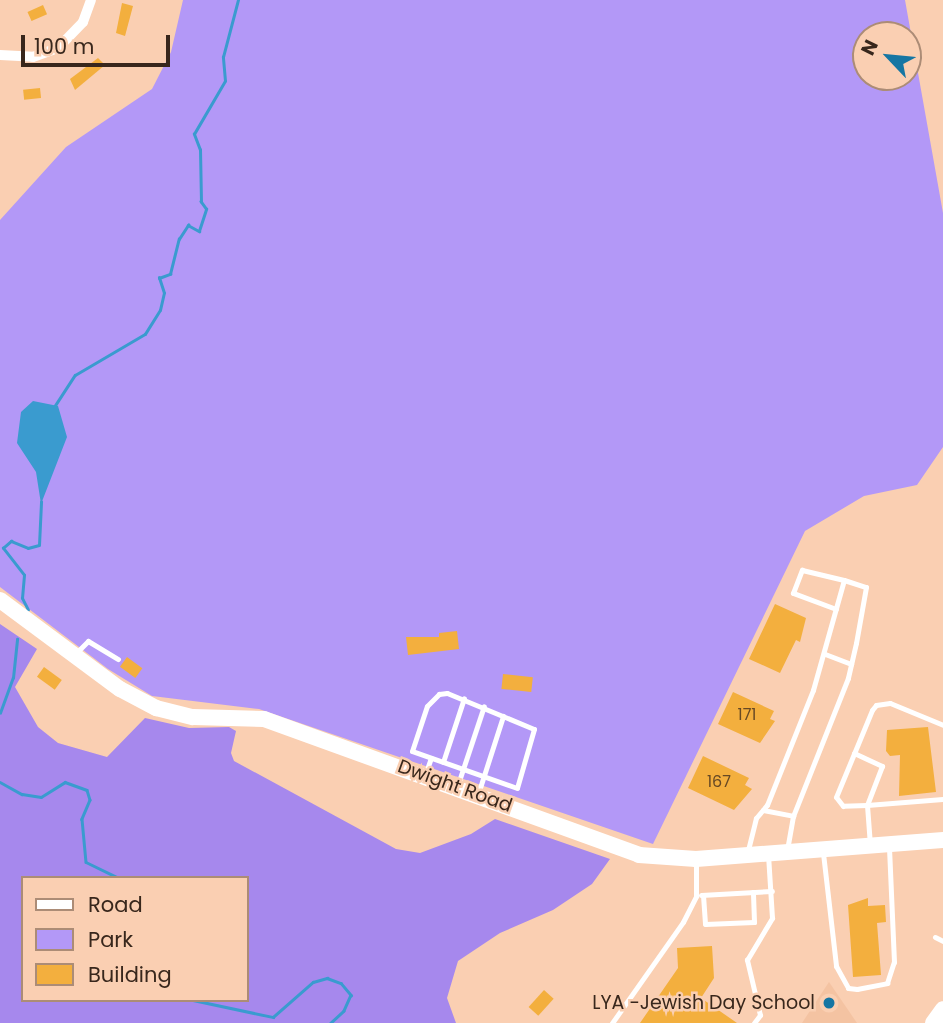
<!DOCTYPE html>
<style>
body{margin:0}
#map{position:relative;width:943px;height:1023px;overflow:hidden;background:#facfb2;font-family:Poppins,sans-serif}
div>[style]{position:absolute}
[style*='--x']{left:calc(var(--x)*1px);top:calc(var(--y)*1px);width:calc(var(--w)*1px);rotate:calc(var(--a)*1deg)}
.built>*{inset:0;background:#f4c3a2}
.green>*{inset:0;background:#b398f7}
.forest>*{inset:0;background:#a688ed}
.water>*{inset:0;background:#3a9bcf}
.stream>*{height:2.5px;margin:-1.25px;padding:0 1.25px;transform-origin:1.25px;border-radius:1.25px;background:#3a9bcf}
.building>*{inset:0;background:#f3af3e;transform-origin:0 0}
.lane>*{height:5px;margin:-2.5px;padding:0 2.5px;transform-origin:2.5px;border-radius:2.5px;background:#fff}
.street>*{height:10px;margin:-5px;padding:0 5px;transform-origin:5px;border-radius:5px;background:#fff}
.secondary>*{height:16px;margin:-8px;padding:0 8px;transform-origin:8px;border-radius:8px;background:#fff}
.dots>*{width:19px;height:19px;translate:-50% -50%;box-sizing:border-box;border:4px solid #facfb2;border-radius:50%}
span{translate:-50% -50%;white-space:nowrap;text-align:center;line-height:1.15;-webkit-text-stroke:5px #facfb2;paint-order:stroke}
.number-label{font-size:16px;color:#674924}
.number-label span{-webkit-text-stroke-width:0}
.street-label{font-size:19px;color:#38271c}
.poi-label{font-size:19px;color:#38271c}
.right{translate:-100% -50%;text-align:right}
.legend{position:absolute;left:21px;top:876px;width:228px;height:126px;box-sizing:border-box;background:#facfb2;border:2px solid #ac8c76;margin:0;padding:9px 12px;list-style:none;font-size:21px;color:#38271c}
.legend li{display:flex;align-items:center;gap:14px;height:35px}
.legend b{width:35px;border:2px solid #ac8c76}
.north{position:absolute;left:852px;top:21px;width:70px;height:70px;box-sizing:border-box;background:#facfb2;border:2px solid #ac8c76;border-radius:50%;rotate:296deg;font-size:19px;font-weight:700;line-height:28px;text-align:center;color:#38271c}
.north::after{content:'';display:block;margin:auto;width:24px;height:32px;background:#1676a3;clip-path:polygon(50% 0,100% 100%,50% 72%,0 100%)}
.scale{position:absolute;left:21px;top:35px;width:149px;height:32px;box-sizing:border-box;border:4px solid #38271c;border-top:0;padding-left:9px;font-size:21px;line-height:24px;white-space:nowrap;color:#38271c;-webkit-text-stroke:5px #facfb2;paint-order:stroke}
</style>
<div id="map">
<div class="built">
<div style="clip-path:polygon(829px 982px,857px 1023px,802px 1023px)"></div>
</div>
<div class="green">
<div style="clip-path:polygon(evenodd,183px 0,905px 0,943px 213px,943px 447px,917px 485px,864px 496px,805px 531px,653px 844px,259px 709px,152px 696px,108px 669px,0 587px,0 220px,66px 147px,152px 89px,171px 52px,183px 0,866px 35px,908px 35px,908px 77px,866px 77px,866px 35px)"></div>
</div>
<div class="forest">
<div style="clip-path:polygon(evenodd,0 624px,37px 649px,15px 687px,38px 727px,58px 743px,107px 757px,145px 718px,189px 728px,229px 727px,236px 731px,231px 753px,234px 761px,396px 849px,420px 853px,471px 834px,495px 819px,610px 859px,592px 884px,553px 910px,500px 933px,458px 961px,447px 998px,456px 1023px,0 1023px,0 624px,23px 878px,247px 878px,247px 1000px,23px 1000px,23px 878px)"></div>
</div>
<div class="water">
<div style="clip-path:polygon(33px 401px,58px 406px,67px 437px,41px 504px,36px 472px,17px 443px,21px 412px)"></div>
</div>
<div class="stream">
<div style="--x:54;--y:407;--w:38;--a:-57"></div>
<div style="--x:75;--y:375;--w:81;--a:-30.4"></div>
<div style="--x:145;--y:334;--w:28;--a:-58"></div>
<div style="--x:160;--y:310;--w:17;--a:-77"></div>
<div style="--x:164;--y:293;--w:16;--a:-108"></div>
<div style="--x:159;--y:278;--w:12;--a:-20"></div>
<div style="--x:170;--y:274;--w:36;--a:-76"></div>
<div style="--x:179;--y:239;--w:17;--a:-57"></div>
<div style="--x:188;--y:225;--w:13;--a:29"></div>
<div style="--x:199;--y:231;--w:23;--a:-72"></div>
<div style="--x:206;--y:209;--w:9;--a:-126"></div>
<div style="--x:201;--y:202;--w:52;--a:-91.1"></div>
<div style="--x:200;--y:150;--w:17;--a:-111"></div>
<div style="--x:194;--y:134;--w:61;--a:-59.7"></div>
<div style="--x:225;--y:81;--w:24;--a:-95"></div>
<div style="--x:223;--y:57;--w:59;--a:-75.3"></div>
<div style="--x:28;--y:610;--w:13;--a:-117"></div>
<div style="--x:22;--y:598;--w:23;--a:-85"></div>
<div style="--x:24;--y:575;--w:34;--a:-128"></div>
<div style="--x:3;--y:548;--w:11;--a:-41"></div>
<div style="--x:11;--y:541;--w:18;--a:22"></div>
<div style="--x:28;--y:548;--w:11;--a:-15"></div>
<div style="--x:39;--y:545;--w:43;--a:-87.3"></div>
<div style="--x:0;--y:713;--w:37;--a:-70"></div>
<div style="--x:13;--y:678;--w:39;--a:-84"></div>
<div style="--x:0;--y:782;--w:25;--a:29"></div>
<div style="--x:22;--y:794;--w:19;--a:9"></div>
<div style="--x:41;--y:797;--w:28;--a:-32"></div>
<div style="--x:65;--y:782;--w:23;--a:20"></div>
<div style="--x:87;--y:790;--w:10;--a:73"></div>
<div style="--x:90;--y:800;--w:21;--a:113"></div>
<div style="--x:82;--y:819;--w:43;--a:84.7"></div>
<div style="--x:86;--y:862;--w:37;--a:26"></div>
<div style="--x:193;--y:1000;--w:82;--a:12"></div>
<div style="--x:273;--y:1017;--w:53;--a:-41.2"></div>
<div style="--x:313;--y:982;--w:15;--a:-16"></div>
<div style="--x:327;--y:978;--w:15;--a:20"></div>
<div style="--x:341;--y:983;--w:16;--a:50"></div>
<div style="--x:351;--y:995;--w:17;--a:114"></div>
<div style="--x:344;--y:1011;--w:18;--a:137"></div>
</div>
<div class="building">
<div style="clip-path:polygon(122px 3px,133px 6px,125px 36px,116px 33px)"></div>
<div style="left:43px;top:5px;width:10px;height:17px;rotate:66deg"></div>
<div style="clip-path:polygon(98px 58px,105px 65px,75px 90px,70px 79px)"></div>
<div style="left:40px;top:88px;width:10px;height:17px;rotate:84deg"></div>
<div style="clip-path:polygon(775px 604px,806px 618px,800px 642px,796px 640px,780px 673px,749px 659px)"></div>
<div style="clip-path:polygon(457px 631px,459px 649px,408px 655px,406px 637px,439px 637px,439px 633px)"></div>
<div style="left:127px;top:657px;width:19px;height:12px;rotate:36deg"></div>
<div style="left:44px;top:667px;width:22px;height:12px;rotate:36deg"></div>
<div style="left:503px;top:674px;width:30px;height:15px;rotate:6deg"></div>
<div style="clip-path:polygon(733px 692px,774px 711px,770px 719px,775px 721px,760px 743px,718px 724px)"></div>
<div style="clip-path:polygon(928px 727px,936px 792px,899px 796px,900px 755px,890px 756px,886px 751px,887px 730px)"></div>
<div style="clip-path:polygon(703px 756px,749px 778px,745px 785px,752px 789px,734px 810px,688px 788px)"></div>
<div style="clip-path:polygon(868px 898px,868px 906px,885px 905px,886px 922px,877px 923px,881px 975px,853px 977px,848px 905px)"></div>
<div style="clip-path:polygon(712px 946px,714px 978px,701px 998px,737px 1023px,640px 1023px,678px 968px,677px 948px)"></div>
<div style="left:544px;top:990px;width:13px;height:23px;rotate:42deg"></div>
</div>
<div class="lane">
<div style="--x:836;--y:609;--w:46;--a:-159.6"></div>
<div style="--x:793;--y:593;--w:25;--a:-69"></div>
<div style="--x:802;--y:570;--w:43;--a:13.4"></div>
<div style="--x:76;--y:653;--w:17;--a:-45"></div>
<div style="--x:88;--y:641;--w:35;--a:31"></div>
<div style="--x:825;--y:654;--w:28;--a:21"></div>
<div style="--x:447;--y:693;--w:94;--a:22.5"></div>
<div style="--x:534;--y:729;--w:61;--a:106.1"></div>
<div style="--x:517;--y:788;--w:111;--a:-160.6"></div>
<div style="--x:412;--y:751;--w:47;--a:-71.6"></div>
<div style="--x:427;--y:706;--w:17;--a:-45"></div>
<div style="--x:439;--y:694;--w:8;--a:-7"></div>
<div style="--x:854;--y:753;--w:31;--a:25"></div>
<div style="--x:882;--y:766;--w:42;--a:111"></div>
<div style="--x:867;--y:805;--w:24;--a:178"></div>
<div style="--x:843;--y:806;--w:11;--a:-128"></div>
<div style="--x:836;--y:797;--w:94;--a:-67.5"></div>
<div style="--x:872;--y:710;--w:6;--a:-51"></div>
<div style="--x:876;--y:705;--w:14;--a:-8"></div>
<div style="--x:890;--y:703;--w:57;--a:22.5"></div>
<div style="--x:443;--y:762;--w:67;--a:-71.8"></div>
<div style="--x:425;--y:775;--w:18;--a:-71"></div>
<div style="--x:457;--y:787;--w:85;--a:-71.6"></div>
<div style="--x:478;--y:794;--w:82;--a:-72.2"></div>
<div style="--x:763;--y:810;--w:31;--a:11"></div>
<div style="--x:870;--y:845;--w:40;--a:-94.3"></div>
<div style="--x:867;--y:805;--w:76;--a:-4.5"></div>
<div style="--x:823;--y:853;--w:114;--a:83.4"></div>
<div style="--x:836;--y:966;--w:25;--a:61"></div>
<div style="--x:848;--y:988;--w:9;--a:6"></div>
<div style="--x:857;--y:989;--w:31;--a:-11"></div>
<div style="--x:887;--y:983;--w:22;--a:-72"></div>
<div style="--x:894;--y:962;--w:114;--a:-92.5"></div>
<div style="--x:747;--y:854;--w:37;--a:-76"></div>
<div style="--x:756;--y:818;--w:17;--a:-50"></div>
<div style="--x:767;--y:805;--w:124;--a:-68.2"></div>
<div style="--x:813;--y:690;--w:114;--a:-74.3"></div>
<div style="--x:844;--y:580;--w:23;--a:18"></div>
<div style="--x:866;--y:587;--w:57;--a:100.1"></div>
<div style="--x:856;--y:643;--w:36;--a:103"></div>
<div style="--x:848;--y:678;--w:149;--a:111.7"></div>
<div style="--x:793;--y:816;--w:35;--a:100"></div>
<div style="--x:701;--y:895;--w:71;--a:-3.2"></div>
<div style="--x:703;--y:895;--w:29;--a:86"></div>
<div style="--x:705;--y:924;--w:49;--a:-2.3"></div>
<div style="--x:754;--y:922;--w:30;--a:-92"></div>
<div style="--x:935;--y:937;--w:9;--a:27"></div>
<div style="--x:612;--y:1023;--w:123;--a:-54.9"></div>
<div style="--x:683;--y:922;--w:29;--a:-63"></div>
<div style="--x:696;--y:896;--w:33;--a:-90"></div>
<div style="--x:754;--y:1023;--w:10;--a:-53"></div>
<div style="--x:760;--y:1015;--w:57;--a:-103.3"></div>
<div style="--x:747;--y:960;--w:49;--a:-59.2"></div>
<div style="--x:772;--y:918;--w:63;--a:-93.6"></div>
</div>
<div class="street">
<div style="--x:0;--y:55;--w:33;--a:3"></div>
<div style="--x:33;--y:57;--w:27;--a:-20"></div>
<div style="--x:58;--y:48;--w:36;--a:-46"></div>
<div style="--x:83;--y:22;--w:23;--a:-70"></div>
</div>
<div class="secondary">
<div style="--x:0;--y:600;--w:149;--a:36.6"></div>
<div style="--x:120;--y:689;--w:41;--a:27.8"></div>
<div style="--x:156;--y:708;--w:38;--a:14"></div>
<div style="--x:193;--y:717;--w:71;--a:1.6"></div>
<div style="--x:264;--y:719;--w:399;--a:19.9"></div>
<div style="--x:639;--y:855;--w:57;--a:4"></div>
<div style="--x:696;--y:859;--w:248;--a:-4.4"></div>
<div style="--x:933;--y:1023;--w:17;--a:-54"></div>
</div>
<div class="dots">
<div style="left:829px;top:1003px;background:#1676a3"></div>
</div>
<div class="number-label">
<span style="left:747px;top:715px">171</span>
<span style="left:719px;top:782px">167</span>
</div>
<div class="street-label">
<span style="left:455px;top:786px;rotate:20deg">Dwight Road</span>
</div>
<div class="poi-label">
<span class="right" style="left:815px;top:1003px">LYA -Jewish Day School</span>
</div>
<ul class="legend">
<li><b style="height:9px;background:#fff"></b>Road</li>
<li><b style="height:19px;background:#b398f7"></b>Park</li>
<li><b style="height:19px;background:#f3af3e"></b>Building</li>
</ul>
<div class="north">N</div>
<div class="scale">100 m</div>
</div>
